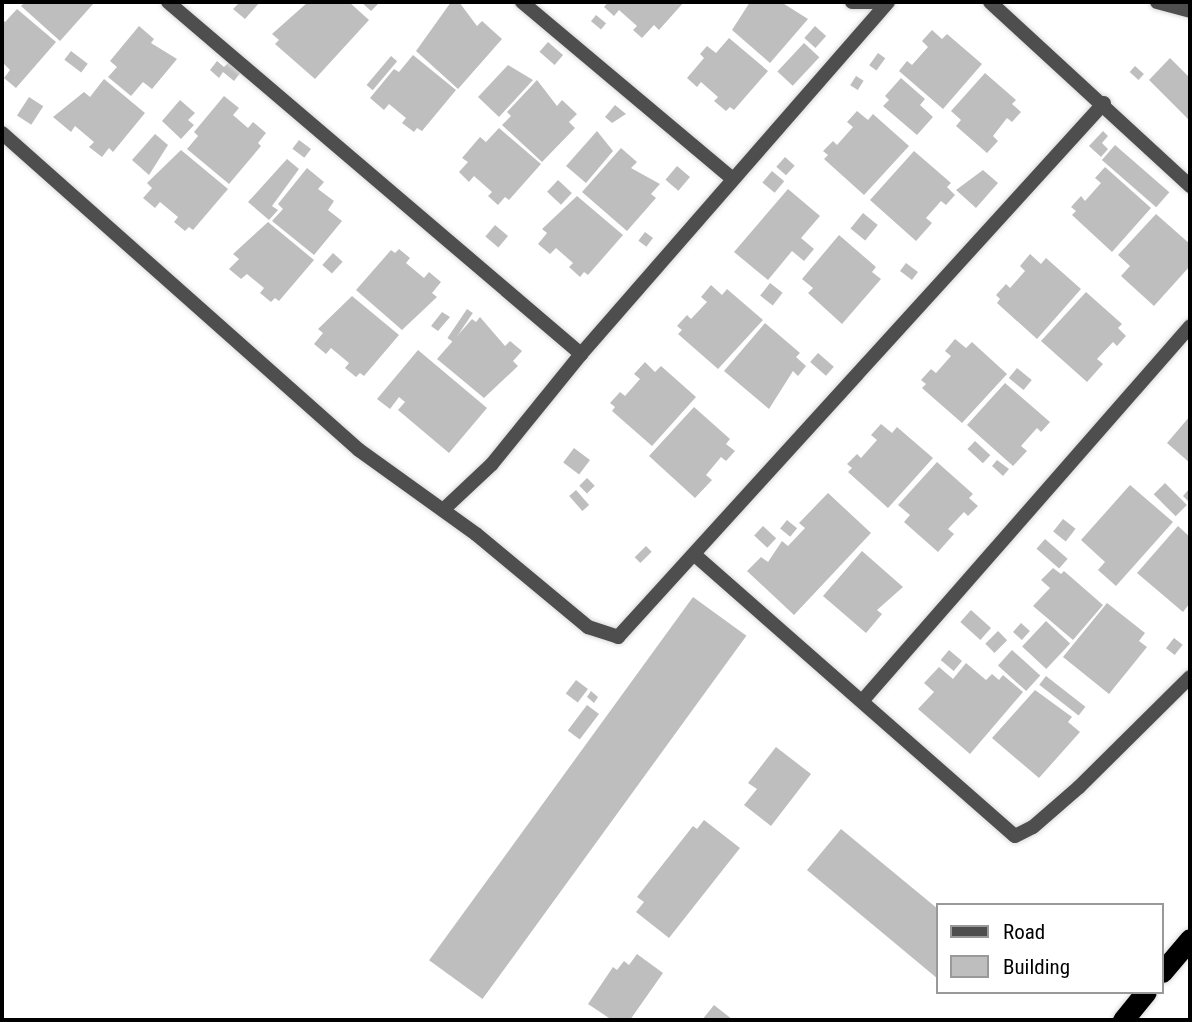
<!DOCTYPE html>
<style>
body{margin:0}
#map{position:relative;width:1192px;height:1022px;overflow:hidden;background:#fff;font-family:"Roboto Condensed",sans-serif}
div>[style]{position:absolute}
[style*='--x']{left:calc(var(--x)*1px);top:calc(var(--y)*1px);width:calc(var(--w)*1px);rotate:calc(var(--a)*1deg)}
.building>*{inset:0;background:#bebebe;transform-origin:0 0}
.roads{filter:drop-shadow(0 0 2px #dbdbdb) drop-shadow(0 0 2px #dbdbdb)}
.street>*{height:14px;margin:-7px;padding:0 7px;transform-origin:7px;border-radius:7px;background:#4e4e4e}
.highway>*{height:21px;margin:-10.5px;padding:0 10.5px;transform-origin:10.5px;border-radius:10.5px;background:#000}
span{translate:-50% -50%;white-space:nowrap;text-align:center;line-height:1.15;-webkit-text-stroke:6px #fff;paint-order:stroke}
.frame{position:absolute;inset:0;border:4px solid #000;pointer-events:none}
.legend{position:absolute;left:936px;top:903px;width:228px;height:91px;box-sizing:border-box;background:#fff;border:2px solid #999;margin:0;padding:9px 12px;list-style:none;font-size:21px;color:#000}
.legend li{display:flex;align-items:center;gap:14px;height:35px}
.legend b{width:35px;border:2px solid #999}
</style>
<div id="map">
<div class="building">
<div style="clip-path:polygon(25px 2px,92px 2px,94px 3px,60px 41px,21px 6px)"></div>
<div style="clip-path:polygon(240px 2px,260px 2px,245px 19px,233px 9px)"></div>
<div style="clip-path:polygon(308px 2px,349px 2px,369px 20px,315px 79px,275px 44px,279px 40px,272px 34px)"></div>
<div style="clip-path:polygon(361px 2px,380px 2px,371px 11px)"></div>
<div style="clip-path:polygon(451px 2px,459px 2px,477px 26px,482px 21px,502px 39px,458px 89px,416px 51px)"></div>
<div style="clip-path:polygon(608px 2px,684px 2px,659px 30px,654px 25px,642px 38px,633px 30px,637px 26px,619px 10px,614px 16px,604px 7px)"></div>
<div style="clip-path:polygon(750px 2px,781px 2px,808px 19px,770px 63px,732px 30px)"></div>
<div style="clip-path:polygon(17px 9px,56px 42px,16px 88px,4px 78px,10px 70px,2px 62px,2px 19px,5px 22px)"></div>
<div style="left:596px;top:15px;width:13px;height:8px;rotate:39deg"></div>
<div style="clip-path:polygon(139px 26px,154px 39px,151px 43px,177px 59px,152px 89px,143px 82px,131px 96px,108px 77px,117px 67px,110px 61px)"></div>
<div style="left:815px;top:26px;width:15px;height:16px;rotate:42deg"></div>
<div style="clip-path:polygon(932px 30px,942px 39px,947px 34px,982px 64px,943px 109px,899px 71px,907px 61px,912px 65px,928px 47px,922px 41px)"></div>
<div style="clip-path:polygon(729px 38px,768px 71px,734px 110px,730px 107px,726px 111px,714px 101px,718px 97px,701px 82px,697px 87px,687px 78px,704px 58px,700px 54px,707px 46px,716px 53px)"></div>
<div style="left:548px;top:42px;width:20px;height:13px;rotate:41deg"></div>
<div style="left:804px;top:43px;width:21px;height:39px;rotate:43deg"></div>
<div style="left:71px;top:51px;width:21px;height:11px;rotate:37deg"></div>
<div style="left:878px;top:53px;width:9px;height:15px;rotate:36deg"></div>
<div style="clip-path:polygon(413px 55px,456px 90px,422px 131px,417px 128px,414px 132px,402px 123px,406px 118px,389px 104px,384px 110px,370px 98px,394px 69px,399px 72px)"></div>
<div style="left:391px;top:56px;width:8px;height:38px;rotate:40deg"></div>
<div style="clip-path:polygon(1170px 58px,1190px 78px,1190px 121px,1149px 80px)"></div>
<div style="clip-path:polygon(217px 61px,224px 67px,229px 62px,241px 72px,234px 81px,223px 72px,219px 78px,210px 70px)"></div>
<div style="clip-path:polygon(508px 65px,533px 80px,499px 117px,478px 97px)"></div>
<div style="left:1135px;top:66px;width:12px;height:8px;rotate:42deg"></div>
<div style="clip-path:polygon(985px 73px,1016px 100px,1012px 104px,1021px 112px,1012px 122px,1007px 118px,993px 136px,998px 141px,987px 153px,956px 126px,961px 120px,951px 111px)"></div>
<div style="left:856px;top:76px;width:9px;height:11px;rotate:32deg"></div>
<div style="clip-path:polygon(901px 78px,925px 99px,920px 105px,933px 117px,917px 135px,883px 106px,889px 100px,885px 96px)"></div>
<div style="clip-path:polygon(104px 79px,145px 113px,113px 152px,109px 148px,102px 157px,89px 147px,94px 142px,75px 126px,71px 132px,53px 117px,84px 92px,90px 97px)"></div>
<div style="clip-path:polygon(537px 80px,557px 106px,562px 100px,577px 114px,569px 122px,575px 128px,542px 162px,502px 125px,511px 116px,507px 112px)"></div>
<div style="clip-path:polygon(224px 96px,239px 108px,233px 115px,248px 128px,253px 122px,266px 133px,258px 143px,261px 146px,229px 184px,187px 149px,198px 136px,194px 132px)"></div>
<div style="left:29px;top:97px;width:17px;height:22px;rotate:33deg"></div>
<div style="clip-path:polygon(180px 100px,195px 113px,188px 120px,194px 125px,181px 139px,162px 121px)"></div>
<div style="clip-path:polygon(615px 105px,626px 114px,612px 123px,605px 117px)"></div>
<div style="clip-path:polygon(857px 111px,868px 120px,873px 114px,909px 146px,864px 195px,824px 159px,828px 155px,823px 151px,833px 141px,837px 145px,853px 127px,847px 122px)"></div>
<div style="clip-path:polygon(499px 128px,541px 164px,509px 200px,505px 197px,498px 205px,488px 196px,492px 192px,474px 176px,469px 182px,459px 172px,468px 162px,462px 158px,480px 137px,486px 142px)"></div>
<div style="clip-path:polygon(597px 131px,613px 151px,586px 183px,566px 166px)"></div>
<div style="clip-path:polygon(1103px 131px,1108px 136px,1102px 143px,1108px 149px,1101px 157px,1089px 146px)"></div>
<div style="clip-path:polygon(155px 134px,168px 145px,149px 175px,132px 160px)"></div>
<div style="left:299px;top:140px;width:15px;height:11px;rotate:37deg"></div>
<div style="left:1115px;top:145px;width:72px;height:20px;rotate:41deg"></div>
<div style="clip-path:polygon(621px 148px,637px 162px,631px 168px,660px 184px,651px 194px,656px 198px,627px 231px,582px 192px)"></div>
<div style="clip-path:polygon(181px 150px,228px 189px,193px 230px,189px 227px,185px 231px,174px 222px,178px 217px,160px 202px,155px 208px,143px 198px,152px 188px,147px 183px)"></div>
<div style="clip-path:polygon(914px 151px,951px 183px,947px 187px,955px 195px,946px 205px,941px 201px,926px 218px,932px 223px,916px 241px,870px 200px)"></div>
<div style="left:785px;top:157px;width:13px;height:13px;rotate:42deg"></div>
<div style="clip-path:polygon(287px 159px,299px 169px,272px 206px,278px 210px,269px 220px,248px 202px)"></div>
<div style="left:677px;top:166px;width:17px;height:18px;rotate:40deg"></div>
<div style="clip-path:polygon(1105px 167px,1151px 208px,1112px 252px,1072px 215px,1076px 211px,1071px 207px,1081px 196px,1085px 201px,1101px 183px,1095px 178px)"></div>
<div style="clip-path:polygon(307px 168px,324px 182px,318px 189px,334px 201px,328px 210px,342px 221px,314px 255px,272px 221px,283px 209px,278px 204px)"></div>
<div style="clip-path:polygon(983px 170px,998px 183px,976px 208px,956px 190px)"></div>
<div style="left:772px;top:171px;width:16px;height:15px;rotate:40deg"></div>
<div style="left:558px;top:180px;width:19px;height:16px;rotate:43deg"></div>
<div style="clip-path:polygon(788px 189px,820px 216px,801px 238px,814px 249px,804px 261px,792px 251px,768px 280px,734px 252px)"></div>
<div style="clip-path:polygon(577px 196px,623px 235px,588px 275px,584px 272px,580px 277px,569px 267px,573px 263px,556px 248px,550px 254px,538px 244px,547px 233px,542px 229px)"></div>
<div style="left:863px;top:213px;width:19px;height:20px;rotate:39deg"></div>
<div style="clip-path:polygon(1156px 214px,1190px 244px,1190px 266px,1154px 306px,1121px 276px,1130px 266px,1118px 255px)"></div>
<div style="clip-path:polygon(268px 222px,314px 260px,279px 301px,275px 298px,271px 302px,260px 293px,264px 288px,247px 274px,241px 279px,229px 269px,239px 259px,233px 254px)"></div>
<div style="left:495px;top:225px;width:17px;height:15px;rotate:40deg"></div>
<div style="left:645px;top:232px;width:10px;height:11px;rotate:37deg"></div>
<div style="clip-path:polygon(839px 235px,876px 267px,872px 272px,881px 279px,842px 324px,808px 293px,813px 288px,802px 279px)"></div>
<div style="clip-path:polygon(399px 249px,410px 258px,406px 263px,424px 278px,429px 272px,441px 282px,432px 293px,437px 297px,402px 330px,356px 290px,391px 250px,395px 253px)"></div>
<div style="left:333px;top:253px;width:13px;height:16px;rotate:42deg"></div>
<div style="clip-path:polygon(1030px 254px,1041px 264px,1046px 258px,1081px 289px,1037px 339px,997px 303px,1000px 299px,996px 295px,1006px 284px,1010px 288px,1025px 271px,1020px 266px)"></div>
<div style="left:906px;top:263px;width:15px;height:10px;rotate:37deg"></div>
<div style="left:770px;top:283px;width:16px;height:16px;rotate:38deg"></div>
<div style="clip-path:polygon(711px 285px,722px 295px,727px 289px,763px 320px,718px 369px,678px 334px,682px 330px,677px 326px,687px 315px,691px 319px,707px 302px,701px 297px)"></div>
<div style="clip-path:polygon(1086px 292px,1122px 324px,1118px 328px,1126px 336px,1117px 346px,1113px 342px,1097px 359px,1103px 364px,1087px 382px,1041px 341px)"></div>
<div style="clip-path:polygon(352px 296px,399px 335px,364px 376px,360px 373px,356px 377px,345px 368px,349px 363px,331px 348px,326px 354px,314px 344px,323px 333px,318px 329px)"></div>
<div style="left:467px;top:309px;width:7px;height:35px;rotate:34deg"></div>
<div style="clip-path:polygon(442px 312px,450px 317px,438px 331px,431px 326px)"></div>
<div style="clip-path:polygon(480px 317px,505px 346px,510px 341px,522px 351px,513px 361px,518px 366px,484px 398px,437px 359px,472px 319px,476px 322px)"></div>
<div style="clip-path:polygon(765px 323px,800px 353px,796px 357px,806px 366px,798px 376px,793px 371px,769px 409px,724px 371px)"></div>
<div style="clip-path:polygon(955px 339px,966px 348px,972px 342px,1007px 374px,962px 423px,922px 388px,926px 384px,921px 380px,931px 369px,936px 373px,951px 356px,945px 351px)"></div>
<div style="clip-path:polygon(418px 350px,487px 408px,449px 453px,398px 410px,405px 402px,399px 397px,390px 409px,377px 399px)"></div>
<div style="left:818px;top:353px;width:21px;height:12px;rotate:41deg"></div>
<div style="clip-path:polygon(645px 362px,655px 372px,661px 366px,696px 397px,652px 446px,612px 411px,615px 407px,610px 403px,620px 392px,625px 396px,640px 379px,634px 374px)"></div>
<div style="left:1017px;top:368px;width:19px;height:13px;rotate:39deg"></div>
<div style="clip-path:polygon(1005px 383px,1050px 422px,1041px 432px,1037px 428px,1021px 446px,1027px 451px,1013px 466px,967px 425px)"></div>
<div style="clip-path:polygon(694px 407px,730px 439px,726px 444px,735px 451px,726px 461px,721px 457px,706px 475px,712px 480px,695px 498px,649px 456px)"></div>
<div style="clip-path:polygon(1190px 416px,1190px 463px,1167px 443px)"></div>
<div style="clip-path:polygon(881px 424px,892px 433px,897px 427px,933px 458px,888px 508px,848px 472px,852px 468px,847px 464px,857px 454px,861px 458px,877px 440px,871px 435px)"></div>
<div style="left:975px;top:441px;width:21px;height:11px;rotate:43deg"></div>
<div style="left:574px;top:448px;width:20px;height:18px;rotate:37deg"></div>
<div style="clip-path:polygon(997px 460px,1009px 469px,1003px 476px,992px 466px)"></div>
<div style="clip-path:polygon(937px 462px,973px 494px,969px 498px,978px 506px,968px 516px,964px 512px,948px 529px,954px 534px,938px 552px,904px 522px,910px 515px,898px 505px)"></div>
<div style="left:587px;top:478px;width:11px;height:11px;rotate:45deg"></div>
<div style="left:1165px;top:483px;width:31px;height:16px;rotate:45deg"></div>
<div style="clip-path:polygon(1130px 485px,1173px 522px,1116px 586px,1098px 570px,1105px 562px,1081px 540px)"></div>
<div style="clip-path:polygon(1190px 488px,1190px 503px,1183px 496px)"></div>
<div style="left:576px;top:490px;width:20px;height:9px;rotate:49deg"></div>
<div style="clip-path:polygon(828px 493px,871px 533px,794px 615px,747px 571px,761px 557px,768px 562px,782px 541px,788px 546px,805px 528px,799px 523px)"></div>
<div style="left:1063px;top:519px;width:16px;height:16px;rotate:38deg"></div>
<div style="left:787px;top:520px;width:13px;height:11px;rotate:39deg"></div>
<div style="left:763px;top:526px;width:18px;height:13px;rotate:43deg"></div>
<div style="clip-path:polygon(1178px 526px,1190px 537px,1190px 603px,1183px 612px,1137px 573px)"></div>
<div style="left:1045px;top:539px;width:30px;height:13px;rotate:41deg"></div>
<div style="left:646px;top:546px;width:8px;height:16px;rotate:45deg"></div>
<div style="clip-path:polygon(862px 551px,903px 587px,877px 610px,882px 614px,866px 633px,823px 596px)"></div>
<div style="clip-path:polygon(1053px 568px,1061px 574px,1064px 571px,1103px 605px,1073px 640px,1033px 606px,1050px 588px,1041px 580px)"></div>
<div style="left:693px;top:597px;width:66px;height:449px;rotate:36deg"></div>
<div style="clip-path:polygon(1107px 603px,1145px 633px,1139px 641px,1147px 647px,1109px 694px,1063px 657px)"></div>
<div style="left:971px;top:610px;width:27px;height:16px;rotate:42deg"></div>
<div style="left:1046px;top:621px;width:33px;height:35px;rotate:43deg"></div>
<div style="left:1021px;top:623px;width:12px;height:12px;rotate:42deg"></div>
<div style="left:998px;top:631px;width:13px;height:18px;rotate:45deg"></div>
<div style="left:1174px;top:638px;width:11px;height:13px;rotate:38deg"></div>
<div style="left:949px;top:650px;width:17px;height:13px;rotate:40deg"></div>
<div style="left:1012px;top:650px;width:38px;height:21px;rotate:42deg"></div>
<div style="clip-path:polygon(966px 663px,986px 680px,992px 674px,999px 680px,1003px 675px,1023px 692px,970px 754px,918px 709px,934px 692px,924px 683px,939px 667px,953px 679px)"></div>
<div style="left:1046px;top:676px;width:50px;height:11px;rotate:38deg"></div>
<div style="left:576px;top:680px;width:15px;height:17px;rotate:37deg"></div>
<div style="clip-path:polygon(1035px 690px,1072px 717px,1068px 722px,1080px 732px,1039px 778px,992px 738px)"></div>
<div style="clip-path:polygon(591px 691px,598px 697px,594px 703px,587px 697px)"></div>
<div style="left:587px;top:705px;width:15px;height:32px;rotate:37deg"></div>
<div style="clip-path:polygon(776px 747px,811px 774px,771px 826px,744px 805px,757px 789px,748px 783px)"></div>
<div style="clip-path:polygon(704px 820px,740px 848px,669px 938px,636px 912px,644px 902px,637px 897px,693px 826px,697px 829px)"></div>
<div style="clip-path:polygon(841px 829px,938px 909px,938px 979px,807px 870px)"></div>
<div style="clip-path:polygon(637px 954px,663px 973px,630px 1020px,612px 1020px,588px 1004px,613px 967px,617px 970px,624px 961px,629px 965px)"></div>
<div style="clip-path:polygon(714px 1005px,733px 1020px,702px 1020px)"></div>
</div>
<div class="roads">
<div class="street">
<div style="--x:168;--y:2;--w:543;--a:40.44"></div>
<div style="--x:522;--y:2;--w:275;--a:40"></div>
<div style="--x:852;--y:2;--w:29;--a:0"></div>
<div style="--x:990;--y:2;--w:272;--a:42.6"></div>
<div style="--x:1157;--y:2;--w:34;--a:15"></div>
<div style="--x:2;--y:133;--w:477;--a:41.6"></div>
<div style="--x:359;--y:450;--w:144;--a:35.7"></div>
<div style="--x:476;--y:534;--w:146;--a:39.7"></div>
<div style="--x:588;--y:627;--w:32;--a:18"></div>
<div style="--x:618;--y:637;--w:722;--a:-47.69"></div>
<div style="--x:443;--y:510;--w:67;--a:-43.2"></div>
<div style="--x:492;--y:464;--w:141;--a:-51"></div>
<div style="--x:581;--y:354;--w:467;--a:-48.9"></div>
<div style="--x:696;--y:556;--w:424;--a:41.3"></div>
<div style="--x:1015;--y:836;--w:20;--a:-27"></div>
<div style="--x:1033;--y:827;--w:61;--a:-41"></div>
<div style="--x:1079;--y:787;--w:156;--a:-44.7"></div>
<div style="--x:862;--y:701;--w:498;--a:-48.8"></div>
</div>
<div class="highway">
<div style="--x:1162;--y:972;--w:43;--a:-49.7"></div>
<div style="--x:1123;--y:1020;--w:36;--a:-51"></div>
</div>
</div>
<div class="frame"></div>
<ul class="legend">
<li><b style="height:9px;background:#4e4e4e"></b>Road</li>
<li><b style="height:19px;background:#bebebe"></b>Building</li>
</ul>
</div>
